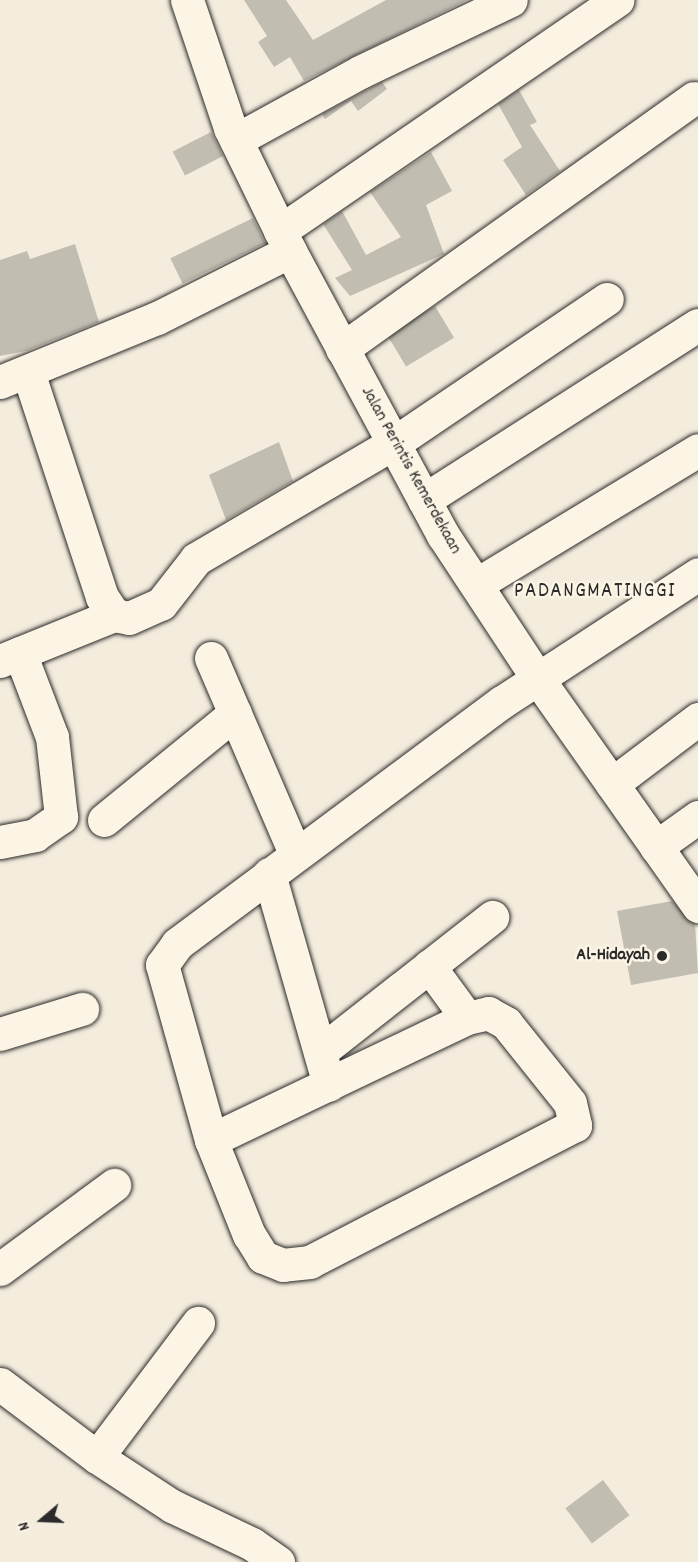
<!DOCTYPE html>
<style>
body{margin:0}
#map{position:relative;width:698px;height:1562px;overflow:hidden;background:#f4edde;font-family:Dekko,sans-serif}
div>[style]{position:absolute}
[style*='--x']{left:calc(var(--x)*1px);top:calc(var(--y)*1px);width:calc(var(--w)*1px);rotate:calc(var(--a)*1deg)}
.building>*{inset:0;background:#c2bdb1;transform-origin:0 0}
.roads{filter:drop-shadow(0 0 2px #2b2b2b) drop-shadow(0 0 2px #2b2b2b)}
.minor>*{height:33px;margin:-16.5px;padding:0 16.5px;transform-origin:16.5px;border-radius:16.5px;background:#fcf5e5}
.dots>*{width:16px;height:16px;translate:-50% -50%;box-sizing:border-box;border:3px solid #fcf5e5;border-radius:50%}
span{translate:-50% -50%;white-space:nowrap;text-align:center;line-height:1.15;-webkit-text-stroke:5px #fcf5e5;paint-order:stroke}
.street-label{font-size:18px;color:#2b2b2b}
.poi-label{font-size:18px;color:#2b2b2b;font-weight:700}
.right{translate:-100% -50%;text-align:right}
.quarter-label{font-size:21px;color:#2b2b2b;letter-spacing:1.5px}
.north{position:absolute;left:12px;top:1490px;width:60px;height:60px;-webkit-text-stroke:4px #fcf5e5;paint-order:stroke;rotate:251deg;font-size:16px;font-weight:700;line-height:24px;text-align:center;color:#2b2b2b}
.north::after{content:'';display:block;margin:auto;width:21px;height:27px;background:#2b2b2b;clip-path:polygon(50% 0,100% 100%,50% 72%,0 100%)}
</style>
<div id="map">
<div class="building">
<div style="clip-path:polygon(244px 0,286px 0,313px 40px,386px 0,467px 0,304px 81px,290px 57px,274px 67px,258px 42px,267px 36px)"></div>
<div style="clip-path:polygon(382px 82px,387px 89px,358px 111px,351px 101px,325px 119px,322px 114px)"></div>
<div style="clip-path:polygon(519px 90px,537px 122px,530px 125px,560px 171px,526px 195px,503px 160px,522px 147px,498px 104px)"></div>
<div style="left:211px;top:132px;width:27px;height:43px;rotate:63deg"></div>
<div style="clip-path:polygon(431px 152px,452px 191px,426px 205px,444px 254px,350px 296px,335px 278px,352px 270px,323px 224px,342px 211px,366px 255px,401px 237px,370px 192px)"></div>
<div style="left:253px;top:218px;width:28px;height:92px;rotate:64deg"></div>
<div style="clip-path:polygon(75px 244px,99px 322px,26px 351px,0 356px,0 260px,27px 251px,30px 259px)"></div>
<div style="left:435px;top:306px;width:37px;height:56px;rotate:59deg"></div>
<div style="clip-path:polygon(279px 442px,293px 481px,226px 520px,209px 475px)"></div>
<div style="clip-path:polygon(672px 901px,695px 924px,698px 973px,631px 985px,617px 911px)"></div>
<div style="left:603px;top:1480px;width:44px;height:47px;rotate:53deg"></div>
</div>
<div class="roads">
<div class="minor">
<div style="--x:187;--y:0;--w:135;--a:71.4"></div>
<div style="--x:230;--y:128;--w:137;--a:64"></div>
<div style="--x:290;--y:251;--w:323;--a:61.7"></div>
<div style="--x:443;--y:535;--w:173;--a:56.6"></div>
<div style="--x:538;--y:679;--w:278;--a:54.8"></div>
<div style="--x:236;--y:140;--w:141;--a:-28.7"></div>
<div style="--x:360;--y:72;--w:167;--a:-25.5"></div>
<div style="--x:280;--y:231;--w:409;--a:-34.4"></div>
<div style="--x:342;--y:349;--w:432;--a:-35.5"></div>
<div style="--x:28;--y:372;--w:237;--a:71.8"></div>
<div style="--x:102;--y:597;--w:22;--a:56"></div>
<div style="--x:114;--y:615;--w:15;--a:11"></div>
<div style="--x:129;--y:618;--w:35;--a:-24"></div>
<div style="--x:161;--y:604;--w:57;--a:-52.1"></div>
<div style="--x:196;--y:559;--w:229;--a:-30.4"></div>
<div style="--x:394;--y:443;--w:257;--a:-34.1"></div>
<div style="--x:0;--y:382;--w:170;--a:-22.2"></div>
<div style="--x:157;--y:318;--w:149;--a:-26.7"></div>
<div style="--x:424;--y:500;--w:325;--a:-32.6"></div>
<div style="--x:477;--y:584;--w:258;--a:-31.2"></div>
<div style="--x:211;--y:658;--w:212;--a:66.7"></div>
<div style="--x:0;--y:661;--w:123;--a:-22"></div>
<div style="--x:612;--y:784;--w:108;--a:-37.1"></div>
<div style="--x:104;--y:820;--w:169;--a:-39.2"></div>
<div style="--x:0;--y:842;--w:36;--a:-11"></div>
<div style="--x:35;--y:835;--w:32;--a:-35"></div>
<div style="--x:61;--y:817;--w:81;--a:-96.4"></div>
<div style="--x:52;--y:737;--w:90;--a:-110.9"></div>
<div style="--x:656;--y:847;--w:52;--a:-35.5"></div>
<div style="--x:269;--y:874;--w:219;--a:74.1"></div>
<div style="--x:429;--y:966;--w:64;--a:53.8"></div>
<div style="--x:0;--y:1034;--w:86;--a:-17"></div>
<div style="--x:320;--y:1052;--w:219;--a:-38.1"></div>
<div style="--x:211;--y:1140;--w:284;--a:-25.5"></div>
<div style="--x:467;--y:1018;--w:22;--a:-13"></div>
<div style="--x:488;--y:1013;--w:21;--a:29"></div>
<div style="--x:506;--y:1023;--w:102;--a:51.3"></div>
<div style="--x:570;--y:1103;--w:23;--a:77"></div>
<div style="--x:575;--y:1125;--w:298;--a:152.7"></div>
<div style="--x:310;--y:1262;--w:27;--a:174"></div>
<div style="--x:283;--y:1265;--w:22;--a:-158"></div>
<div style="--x:263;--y:1257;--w:26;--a:-122"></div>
<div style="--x:249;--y:1235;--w:102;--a:-111.8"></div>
<div style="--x:211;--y:1140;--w:182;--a:-105.6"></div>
<div style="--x:162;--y:965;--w:26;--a:-54"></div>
<div style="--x:177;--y:944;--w:405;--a:-36.7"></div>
<div style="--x:502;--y:702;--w:234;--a:-33.1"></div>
<div style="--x:0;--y:1269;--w:142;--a:-36.4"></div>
<div style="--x:0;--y:1384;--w:121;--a:37"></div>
<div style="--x:97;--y:1457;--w:90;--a:33.2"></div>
<div style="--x:172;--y:1506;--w:89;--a:25.4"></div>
<div style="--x:252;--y:1544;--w:32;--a:35"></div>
<div style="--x:97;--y:1457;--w:168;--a:-53"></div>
</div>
</div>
<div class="dots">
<div style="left:662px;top:956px;background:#2b2b2b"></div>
</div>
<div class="street-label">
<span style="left:410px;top:471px;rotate:61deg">Jalan Perintis Kemerdekaan</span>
</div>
<div class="poi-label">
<span class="right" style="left:650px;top:956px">Al-Hidayah</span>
</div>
<div class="quarter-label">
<span style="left:595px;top:592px">PADANGMATINGGI</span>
</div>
<div class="north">N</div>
</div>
